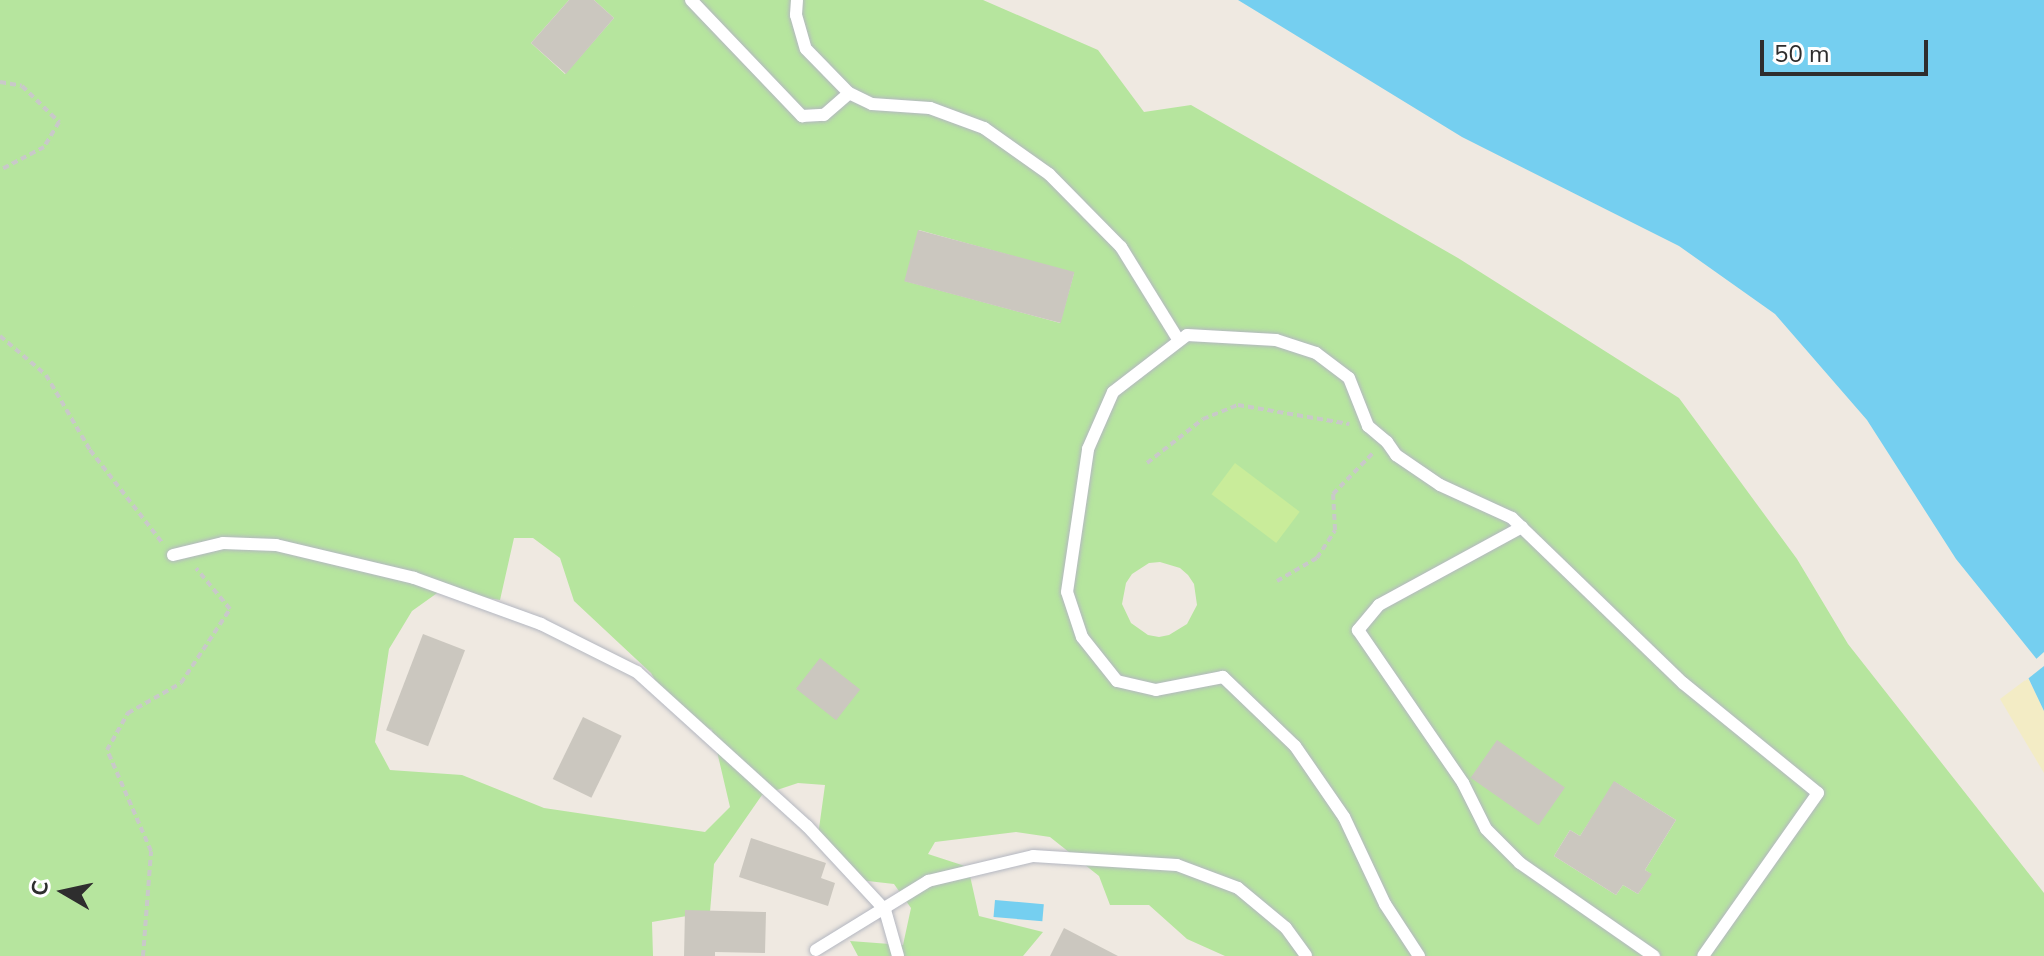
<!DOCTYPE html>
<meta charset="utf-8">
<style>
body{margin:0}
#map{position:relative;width:2044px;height:956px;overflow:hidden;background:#efe9e1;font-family:"Nunito Sans",sans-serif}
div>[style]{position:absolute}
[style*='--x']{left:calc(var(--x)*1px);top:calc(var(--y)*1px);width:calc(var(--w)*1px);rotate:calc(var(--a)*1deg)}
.green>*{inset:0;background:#b6e59e}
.sand>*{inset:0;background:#f3ecc5}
.pitch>*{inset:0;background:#c9ec9a;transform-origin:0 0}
.water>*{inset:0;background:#75cff0;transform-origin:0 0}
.pier>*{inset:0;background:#efe9e1}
.building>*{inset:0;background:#cbc7bf;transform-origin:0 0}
.path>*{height:4px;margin-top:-2px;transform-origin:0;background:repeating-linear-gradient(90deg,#c9c9c9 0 6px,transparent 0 10px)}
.roads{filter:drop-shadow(0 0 2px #b4b7c1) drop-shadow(0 0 2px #b4b7c1)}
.lane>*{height:12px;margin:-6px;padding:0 6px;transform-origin:6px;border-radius:6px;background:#fff}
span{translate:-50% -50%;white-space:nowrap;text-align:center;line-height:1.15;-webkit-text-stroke:7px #fff;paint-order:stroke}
.north{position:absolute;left:24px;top:852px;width:80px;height:80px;-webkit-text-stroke:6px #fff;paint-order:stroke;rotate:279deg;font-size:22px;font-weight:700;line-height:32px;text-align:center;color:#2e2e2e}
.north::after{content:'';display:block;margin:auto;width:28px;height:36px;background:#2e2e2e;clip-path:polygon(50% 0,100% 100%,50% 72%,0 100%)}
.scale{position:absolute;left:1760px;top:40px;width:168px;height:36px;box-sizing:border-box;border:4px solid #2e2e2e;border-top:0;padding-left:10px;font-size:24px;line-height:28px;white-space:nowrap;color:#2e2e2e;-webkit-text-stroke:6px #fff;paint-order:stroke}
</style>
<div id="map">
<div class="green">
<div style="clip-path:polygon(evenodd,0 0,569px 0,531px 43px,565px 74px,614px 18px,594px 0,983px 0,1098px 50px,1144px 112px,1191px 105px,1458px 258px,1679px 398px,1797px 559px,1848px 644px,2044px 893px,2044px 956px,1225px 956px,1187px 939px,1149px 905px,1110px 905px,1099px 876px,1050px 837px,1016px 832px,935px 842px,928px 854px,968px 867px,979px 916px,1043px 932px,1023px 956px,858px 956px,850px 941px,903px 945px,911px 908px,894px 884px,859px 880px,817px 843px,825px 785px,798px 783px,762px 795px,714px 864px,710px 912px,652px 922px,653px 956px,0 956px,0 0,919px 230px,1074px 273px,1060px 323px,905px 281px,919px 230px,0 0,514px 538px,533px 538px,560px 558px,574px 601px,651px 673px,674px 713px,712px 730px,730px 807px,705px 832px,544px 808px,462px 775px,390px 770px,375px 742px,389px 649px,412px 611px,440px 591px,500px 600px,514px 538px,0 0,1160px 562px,1180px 568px,1188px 575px,1194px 584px,1197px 605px,1187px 624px,1169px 635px,1159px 637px,1148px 635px,1131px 623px,1122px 604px,1126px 583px,1132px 574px,1149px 563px,1160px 562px,0 0,1615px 782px,1676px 820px,1645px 870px,1651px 874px,1638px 894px,1623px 885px,1616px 895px,1554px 856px,1570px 830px,1580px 836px,1615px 782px)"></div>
</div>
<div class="sand">
<div style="clip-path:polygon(2028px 678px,2044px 711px,2044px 773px,2000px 699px)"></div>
</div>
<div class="pitch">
<div style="left:1235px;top:463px;width:81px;height:39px;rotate:37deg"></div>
</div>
<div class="water">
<div style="clip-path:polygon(1238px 0,2044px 0,2044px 711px,2026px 673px,2039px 662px,1956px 559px,1867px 420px,1775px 314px,1679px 246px,1462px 137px)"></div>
<div style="left:995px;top:900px;width:49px;height:17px;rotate:5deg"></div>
</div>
<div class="pier">
<div style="clip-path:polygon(2044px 652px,2044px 666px,2025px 681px,2023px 671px)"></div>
</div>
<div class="building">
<div style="clip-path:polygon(569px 0,594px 0,614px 18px,566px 74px,531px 43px)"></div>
<div style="left:918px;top:230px;width:162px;height:53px;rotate:15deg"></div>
<div style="left:423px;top:634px;width:45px;height:103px;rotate:21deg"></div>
<div style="left:820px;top:658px;width:51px;height:39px;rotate:38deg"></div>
<div style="left:583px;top:717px;width:43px;height:69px;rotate:26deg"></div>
<div style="left:1497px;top:740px;width:83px;height:46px;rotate:35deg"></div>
<div style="clip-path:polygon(1614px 781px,1676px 820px,1645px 870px,1652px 874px,1638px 894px,1623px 885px,1616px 895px,1554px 856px,1570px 830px,1580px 836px)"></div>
<div style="clip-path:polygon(751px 838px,826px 863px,821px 878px,835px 883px,828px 906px,739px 877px)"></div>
<div style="clip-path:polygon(685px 910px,766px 912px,765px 953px,715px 952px,715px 956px,684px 956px)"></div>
<div style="clip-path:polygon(1064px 928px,1118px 956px,1050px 956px)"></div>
</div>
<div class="path">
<div style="--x:0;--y:82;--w:22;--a:10"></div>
<div style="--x:22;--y:86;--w:52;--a:44.2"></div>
<div style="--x:59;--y:122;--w:29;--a:121"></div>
<div style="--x:44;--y:147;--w:50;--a:152.4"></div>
<div style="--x:0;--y:336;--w:60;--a:40.3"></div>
<div style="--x:46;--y:375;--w:87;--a:59.6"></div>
<div style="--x:90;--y:450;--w:120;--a:52.1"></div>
<div style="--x:1147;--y:463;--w:71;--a:-38.2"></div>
<div style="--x:1203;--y:419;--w:38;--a:-22"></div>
<div style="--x:1238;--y:405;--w:113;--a:9.7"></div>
<div style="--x:1277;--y:581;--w:46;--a:-29.9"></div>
<div style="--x:1317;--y:558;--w:33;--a:-57"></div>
<div style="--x:1335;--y:530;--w:36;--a:-93"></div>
<div style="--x:1333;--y:494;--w:57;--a:-45.7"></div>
<div style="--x:143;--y:956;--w:105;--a:-85.6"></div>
<div style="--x:151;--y:851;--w:110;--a:-113.5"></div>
<div style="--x:107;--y:750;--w:43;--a:-60.4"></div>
<div style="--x:128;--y:713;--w:61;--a:-29.5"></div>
<div style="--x:181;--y:683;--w:89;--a:-56.5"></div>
<div style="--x:230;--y:609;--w:53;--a:-129.7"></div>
</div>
<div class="roads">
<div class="lane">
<div style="--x:691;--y:0;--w:161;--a:46.3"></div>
<div style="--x:802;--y:116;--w:22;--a:-3"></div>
<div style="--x:824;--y:115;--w:33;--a:-41"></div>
<div style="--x:797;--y:0;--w:15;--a:94"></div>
<div style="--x:796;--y:15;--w:35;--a:74"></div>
<div style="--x:806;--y:49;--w:62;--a:45.7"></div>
<div style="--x:849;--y:93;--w:25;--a:26"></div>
<div style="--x:872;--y:104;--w:58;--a:3.9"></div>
<div style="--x:930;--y:108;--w:58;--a:20.3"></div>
<div style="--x:984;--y:128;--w:80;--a:35.3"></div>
<div style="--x:1049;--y:174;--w:103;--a:45.4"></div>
<div style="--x:1121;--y:247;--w:110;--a:58.3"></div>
<div style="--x:1522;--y:527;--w:163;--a:151.4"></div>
<div style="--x:1379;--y:605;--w:33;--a:130"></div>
<div style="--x:1358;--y:630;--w:186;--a:55.5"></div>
<div style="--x:1463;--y:783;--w:51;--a:63.4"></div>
<div style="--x:1486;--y:829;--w:48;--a:45"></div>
<div style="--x:1520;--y:863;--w:163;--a:34.8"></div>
<div style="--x:173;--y:555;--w:51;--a:-13.5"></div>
<div style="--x:223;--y:543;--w:53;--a:2.2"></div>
<div style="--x:276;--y:545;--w:142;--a:13.4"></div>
<div style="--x:414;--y:578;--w:135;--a:19.9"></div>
<div style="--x:541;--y:624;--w:107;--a:26.6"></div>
<div style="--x:637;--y:672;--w:229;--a:42.2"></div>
<div style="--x:807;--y:826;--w:115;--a:47.1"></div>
<div style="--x:885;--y:910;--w:48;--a:74.2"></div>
<div style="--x:816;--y:950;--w:132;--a:-31.6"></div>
<div style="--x:928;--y:881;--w:108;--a:-13.4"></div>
<div style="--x:1033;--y:856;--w:144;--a:3.6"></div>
<div style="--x:1177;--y:865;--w:65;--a:20.7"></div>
<div style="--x:1238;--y:888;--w:62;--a:39.8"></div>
<div style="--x:1286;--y:928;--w:34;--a:54"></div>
<div style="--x:1419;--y:956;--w:62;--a:-123.2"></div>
<div style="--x:1385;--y:904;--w:96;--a:-115.2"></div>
<div style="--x:1344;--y:817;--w:86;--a:-124.6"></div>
<div style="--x:1295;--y:746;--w:100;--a:-136.2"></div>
<div style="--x:1223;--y:677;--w:68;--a:169"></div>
<div style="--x:1156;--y:690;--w:40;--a:-167"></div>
<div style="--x:1117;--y:681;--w:56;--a:-128.5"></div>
<div style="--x:1082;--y:637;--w:47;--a:-108.4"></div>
<div style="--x:1067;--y:592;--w:145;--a:-81.6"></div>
<div style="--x:1088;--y:449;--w:62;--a:-66.3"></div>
<div style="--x:1113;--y:392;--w:93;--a:-37.6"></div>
<div style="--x:1187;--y:335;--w:89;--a:3.2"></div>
<div style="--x:1276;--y:340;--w:42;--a:18"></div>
<div style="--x:1316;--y:353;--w:41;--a:37.1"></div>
<div style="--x:1349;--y:378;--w:52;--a:68.4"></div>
<div style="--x:1368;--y:426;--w:25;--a:40"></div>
<div style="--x:1387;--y:442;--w:16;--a:55"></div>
<div style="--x:1396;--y:455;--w:53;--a:34.3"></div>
<div style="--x:1440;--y:485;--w:79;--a:24.6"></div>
<div style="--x:1512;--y:518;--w:238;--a:44"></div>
<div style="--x:1683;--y:683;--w:174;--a:39.2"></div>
<div style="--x:1818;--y:793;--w:199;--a:125.2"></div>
</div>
</div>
<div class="north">С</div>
<div class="scale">50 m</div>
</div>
